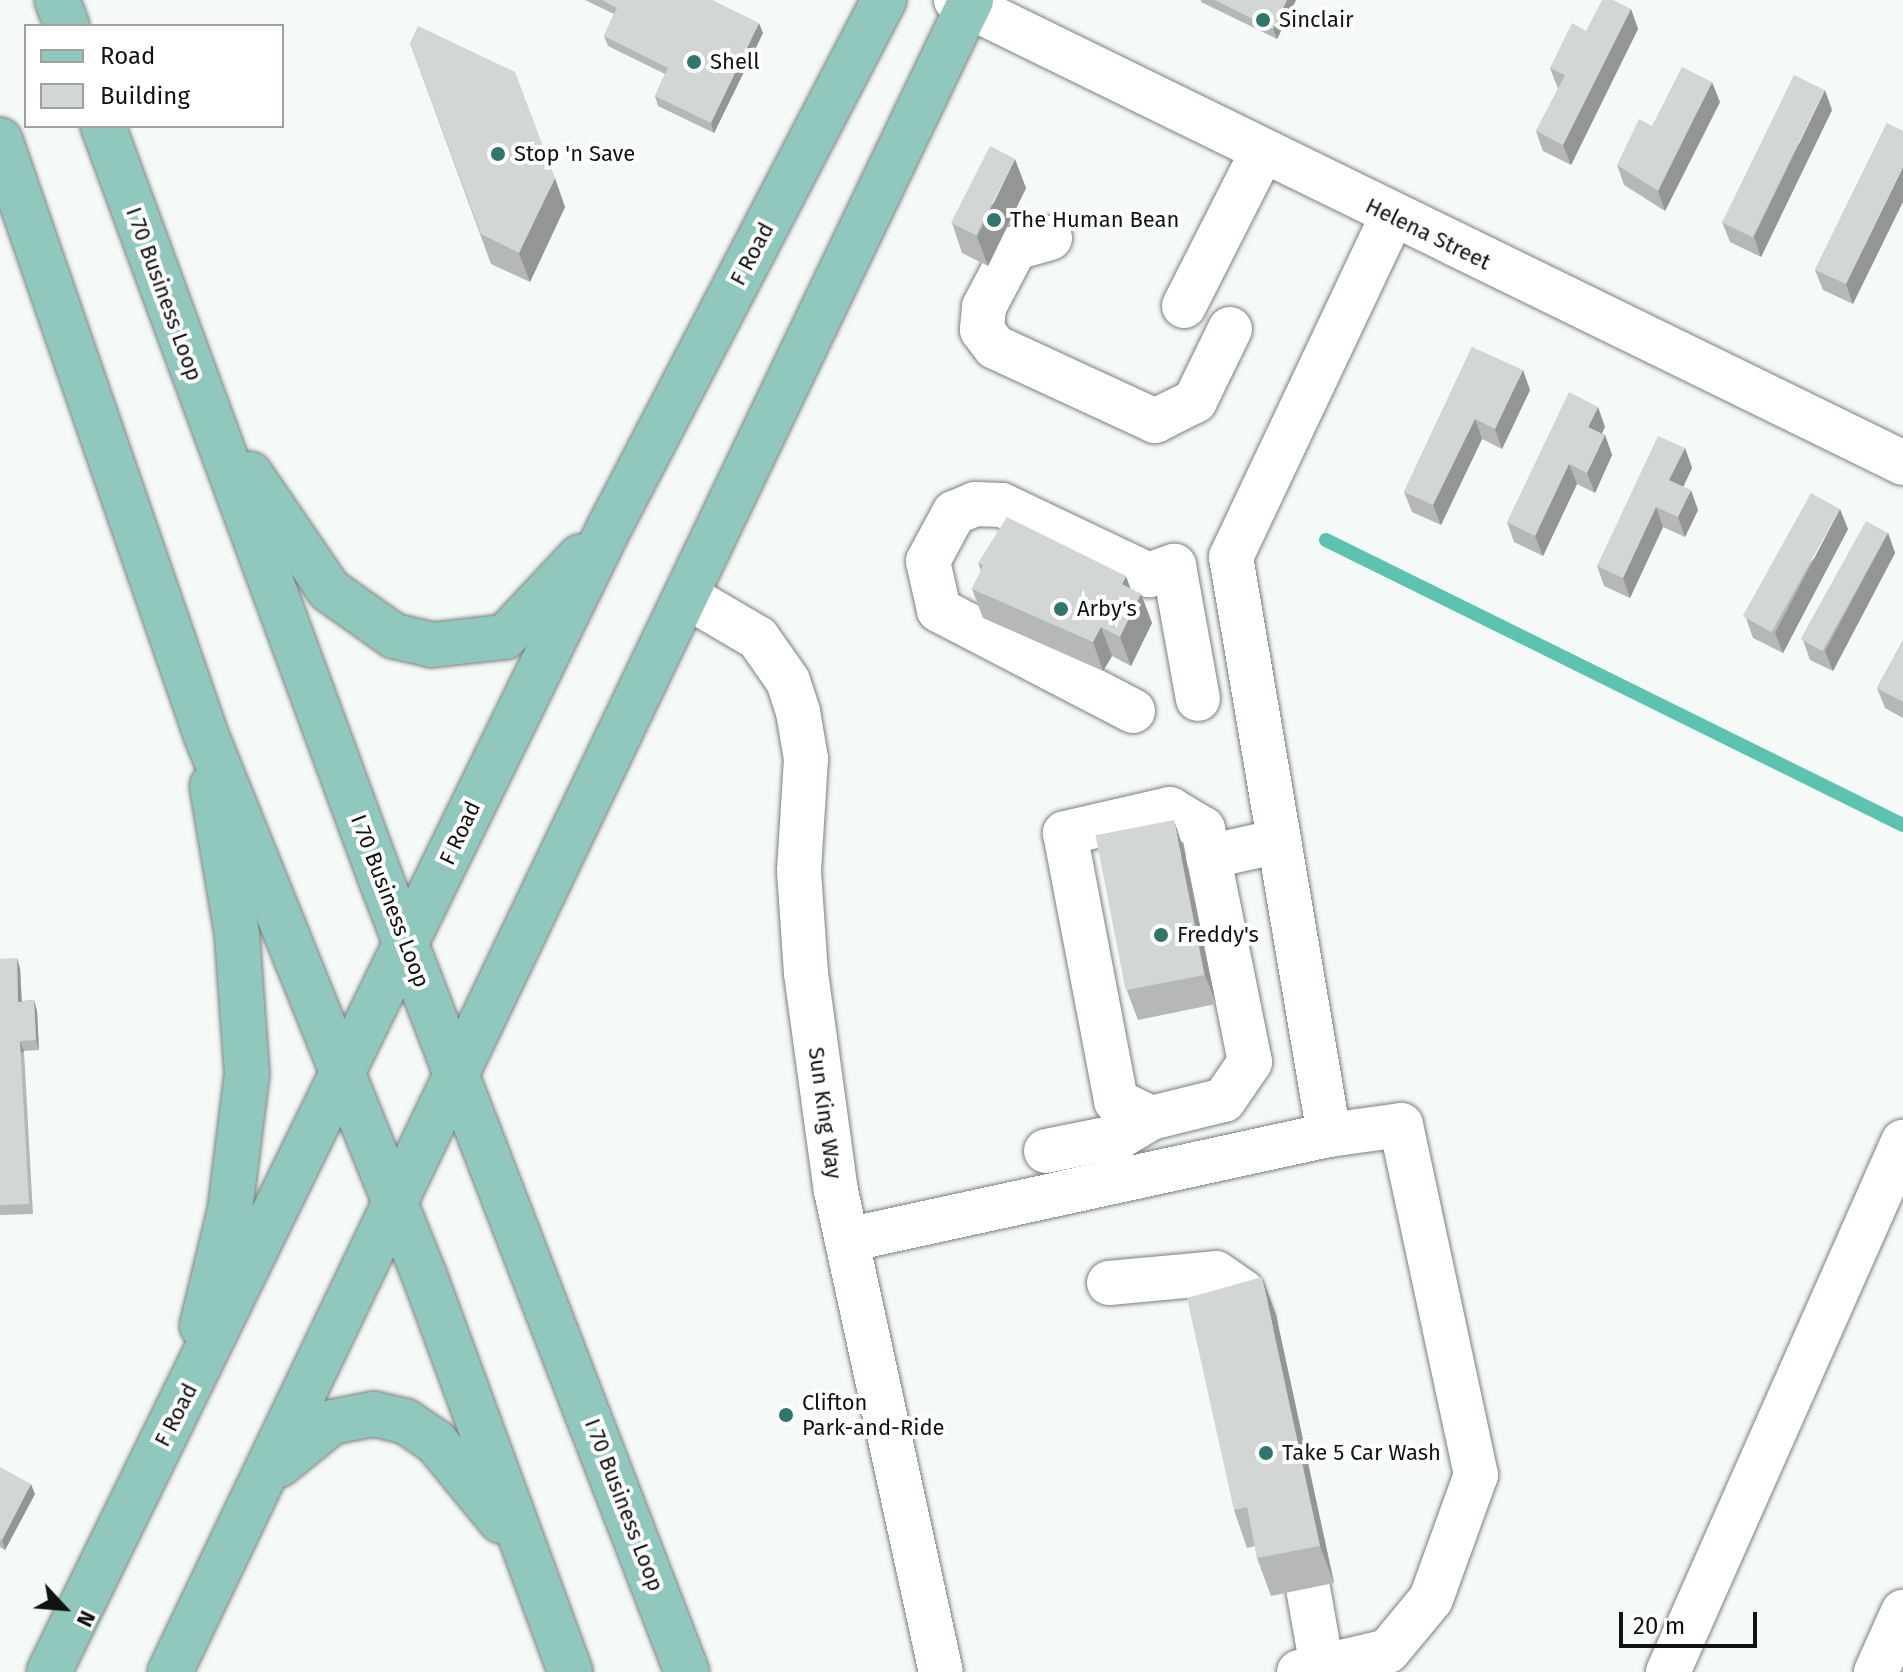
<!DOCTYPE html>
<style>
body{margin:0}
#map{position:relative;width:1903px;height:1672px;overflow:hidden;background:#f5f9f8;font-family:"Fira Sans",sans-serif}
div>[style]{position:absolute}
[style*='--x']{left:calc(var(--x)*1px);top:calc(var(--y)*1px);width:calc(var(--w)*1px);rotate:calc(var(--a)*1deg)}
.stream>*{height:14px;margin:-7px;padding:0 7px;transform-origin:7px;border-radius:7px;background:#5bc3b0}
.roads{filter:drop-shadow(0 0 2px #7c807f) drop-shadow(0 0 2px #7c807f)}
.minor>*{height:44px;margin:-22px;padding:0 22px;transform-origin:22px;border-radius:22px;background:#fff}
.major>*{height:44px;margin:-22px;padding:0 22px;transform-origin:22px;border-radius:22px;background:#91c8be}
.wall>*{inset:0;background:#b5b8b7}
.shaded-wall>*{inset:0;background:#939695;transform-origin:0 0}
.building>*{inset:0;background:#d2d6d5;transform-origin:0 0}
.dots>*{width:22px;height:22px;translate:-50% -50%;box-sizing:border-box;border:4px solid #fff;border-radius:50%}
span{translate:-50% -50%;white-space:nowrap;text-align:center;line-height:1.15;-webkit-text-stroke:8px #fff;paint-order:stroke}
.poi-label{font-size:22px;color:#111212}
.left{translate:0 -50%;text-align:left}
.street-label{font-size:22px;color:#111212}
.legend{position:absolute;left:24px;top:24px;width:260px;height:104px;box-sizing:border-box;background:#fff;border:2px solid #a0a0a0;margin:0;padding:10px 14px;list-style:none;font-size:24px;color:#111212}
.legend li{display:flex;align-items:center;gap:16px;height:40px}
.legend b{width:40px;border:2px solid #a0a0a0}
.north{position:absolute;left:24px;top:1568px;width:80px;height:80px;-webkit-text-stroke:6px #fff;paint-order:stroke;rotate:116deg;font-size:22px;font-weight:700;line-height:32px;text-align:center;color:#111212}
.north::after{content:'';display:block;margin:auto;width:28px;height:36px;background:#111212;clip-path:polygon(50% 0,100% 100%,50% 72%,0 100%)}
.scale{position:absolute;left:1619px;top:1612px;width:138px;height:36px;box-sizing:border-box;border:4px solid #111212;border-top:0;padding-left:10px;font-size:24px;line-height:28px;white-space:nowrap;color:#111212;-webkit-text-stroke:6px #fff;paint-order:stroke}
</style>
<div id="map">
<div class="stream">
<div style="--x:1326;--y:540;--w:644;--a:26.29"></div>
</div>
<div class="roads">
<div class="minor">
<div style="--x:956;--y:0;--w:1054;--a:26.05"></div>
<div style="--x:1050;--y:238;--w:36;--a:164"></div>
<div style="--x:1015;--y:248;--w:67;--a:117.7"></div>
<div style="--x:984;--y:307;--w:23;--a:95"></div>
<div style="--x:982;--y:330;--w:21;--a:53"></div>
<div style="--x:995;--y:347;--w:176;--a:24.8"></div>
<div style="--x:1155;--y:421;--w:45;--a:-26.6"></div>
<div style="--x:1195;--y:401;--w:80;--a:-64.1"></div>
<div style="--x:1184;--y:306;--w:173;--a:-63.1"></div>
<div style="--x:688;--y:597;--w:81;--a:30.4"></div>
<div style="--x:758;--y:638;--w:52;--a:55.1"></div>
<div style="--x:788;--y:681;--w:33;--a:72"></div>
<div style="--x:798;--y:712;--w:48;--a:80.3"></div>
<div style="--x:806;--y:759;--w:112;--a:93.6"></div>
<div style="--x:799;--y:871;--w:102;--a:86.1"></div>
<div style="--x:806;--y:973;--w:220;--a:82.2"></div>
<div style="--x:836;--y:1191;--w:492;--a:77.7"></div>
<div style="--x:1133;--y:711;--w:219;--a:-152.5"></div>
<div style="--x:939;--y:610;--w:50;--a:-102.7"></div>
<div style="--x:928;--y:561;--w:55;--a:-61.6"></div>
<div style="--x:954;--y:513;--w:23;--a:-23"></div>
<div style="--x:975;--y:504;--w:27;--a:2"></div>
<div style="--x:1002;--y:505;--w:163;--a:25.5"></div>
<div style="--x:1149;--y:575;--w:27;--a:-20"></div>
<div style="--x:1174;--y:566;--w:135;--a:79.8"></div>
<div style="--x:1208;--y:857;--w:73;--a:-12.7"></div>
<div style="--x:1046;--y:1151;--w:76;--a:-11.3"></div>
<div style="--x:1121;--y:1136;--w:35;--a:-31"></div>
<div style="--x:1151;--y:1118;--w:75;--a:-13.9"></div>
<div style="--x:1224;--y:1100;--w:46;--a:-55.6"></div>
<div style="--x:1250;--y:1062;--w:238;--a:-101.4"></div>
<div style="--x:1203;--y:829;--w:39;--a:-149"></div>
<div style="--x:1170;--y:809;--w:108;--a:167.1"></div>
<div style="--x:1065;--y:833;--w:273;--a:79.2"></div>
<div style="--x:1116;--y:1101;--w:39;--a:26"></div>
<div style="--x:847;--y:1240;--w:493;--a:-12.3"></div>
<div style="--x:1329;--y:1135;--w:586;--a:-99.62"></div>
<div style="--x:1231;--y:557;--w:376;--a:-64.7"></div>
<div style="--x:1109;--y:1283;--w:107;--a:-5.3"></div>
<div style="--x:1216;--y:1273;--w:32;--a:35"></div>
<div style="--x:1242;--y:1291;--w:31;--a:71"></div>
<div style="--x:1308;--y:1588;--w:80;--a:80"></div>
<div style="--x:1299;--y:1672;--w:91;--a:-13.3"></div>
<div style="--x:1388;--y:1651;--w:67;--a:-50.4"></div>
<div style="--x:1431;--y:1599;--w:132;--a:-70.1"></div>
<div style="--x:1476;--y:1475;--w:358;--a:-102.1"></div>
<div style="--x:1401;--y:1125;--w:73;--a:172.1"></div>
<div style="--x:1668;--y:1672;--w:580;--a:-66.09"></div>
<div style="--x:1876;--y:1672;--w:66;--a:-65.8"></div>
</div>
<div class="major">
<div style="--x:57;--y:0;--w:28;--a:69"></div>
<div style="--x:103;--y:126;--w:800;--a:69.75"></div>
<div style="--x:380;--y:877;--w:852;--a:68.89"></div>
<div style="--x:0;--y:140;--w:630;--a:70.9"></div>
<div style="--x:206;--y:735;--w:585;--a:68"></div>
<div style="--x:425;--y:1277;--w:421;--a:69.8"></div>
<div style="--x:250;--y:474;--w:140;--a:55.7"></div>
<div style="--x:329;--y:590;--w:80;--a:35.3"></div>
<div style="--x:394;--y:636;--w:39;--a:13"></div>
<div style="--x:432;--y:645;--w:73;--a:-6.3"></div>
<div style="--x:505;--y:637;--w:110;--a:-46.8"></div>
<div style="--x:202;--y:1326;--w:119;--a:-76.4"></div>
<div style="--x:230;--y:1210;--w:137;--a:-82.9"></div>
<div style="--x:247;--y:1074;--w:140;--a:-94.1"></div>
<div style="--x:237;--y:934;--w:150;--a:-99.6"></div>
<div style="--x:279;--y:1465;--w:68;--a:-39.1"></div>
<div style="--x:332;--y:1422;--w:43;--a:-10.8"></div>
<div style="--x:374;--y:1414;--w:32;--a:13"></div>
<div style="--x:405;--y:1421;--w:37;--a:34"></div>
<div style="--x:436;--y:1442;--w:102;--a:50.6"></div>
<div style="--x:49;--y:1672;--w:1276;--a:-63.92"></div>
<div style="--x:610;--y:526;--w:593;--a:-62.48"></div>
<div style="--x:170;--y:1672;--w:1854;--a:-64.4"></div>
</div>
</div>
<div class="wall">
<div style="clip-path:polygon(585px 0,712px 0,763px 33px,714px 133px,658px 106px,655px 96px,665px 74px,608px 46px,604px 36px,614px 14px)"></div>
<div style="clip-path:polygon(1201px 0,1296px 0,1277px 39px,1201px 2px)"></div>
<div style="clip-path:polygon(1631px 9px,1638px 29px,1571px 165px,1543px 151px,1536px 131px,1558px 89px,1550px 68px,1586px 31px)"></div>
<div style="clip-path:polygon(410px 43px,565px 207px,530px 282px,491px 264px)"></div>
<div style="clip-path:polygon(1720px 102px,1665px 211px,1624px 185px,1617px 165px,1652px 126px)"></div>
<div style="clip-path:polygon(1832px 110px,1761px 257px,1730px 242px,1722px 222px)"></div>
<div style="clip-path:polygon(1887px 123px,1853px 304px,1823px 290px,1815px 270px)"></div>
<div style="clip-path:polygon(1026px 188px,988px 266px,962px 253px,952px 223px)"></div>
<div style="clip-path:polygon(1472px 347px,1530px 390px,1502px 449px,1482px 439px,1441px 525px,1412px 512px,1404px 492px)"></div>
<div style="clip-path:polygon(1605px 427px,1602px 433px,1605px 435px,1612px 455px,1595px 493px,1577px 484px,1543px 556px,1514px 542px,1507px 522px)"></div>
<div style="clip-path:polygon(1685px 448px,1692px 468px,1683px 487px,1698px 510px,1685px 537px,1663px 527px,1630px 598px,1604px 586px,1597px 566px)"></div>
<div style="clip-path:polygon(1848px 529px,1783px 653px,1753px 638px,1746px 618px)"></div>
<div style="clip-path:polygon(1888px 533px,1895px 553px,1833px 671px,1810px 660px,1803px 640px)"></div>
<div style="clip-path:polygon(978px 563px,1131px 589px,1141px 594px,1152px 623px,1131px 666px,1112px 656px,1103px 671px,983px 618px,972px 589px,981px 571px)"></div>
<div style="clip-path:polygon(1903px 640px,1903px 718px,1885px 708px,1877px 688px)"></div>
<div style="clip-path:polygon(1184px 850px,1216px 1004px,1138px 1020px,1127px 991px)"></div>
<div style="clip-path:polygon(0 959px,20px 968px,22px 1001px,34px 1000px,37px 1011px,39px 1050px,24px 1051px,33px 1214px,0 1215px)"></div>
<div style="clip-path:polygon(1276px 1315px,1334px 1583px,1271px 1596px,1257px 1558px,1255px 1546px,1247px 1548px,1234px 1510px)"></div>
<div style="clip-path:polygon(0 1467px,35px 1494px,5px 1550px,0 1547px)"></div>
</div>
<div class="shaded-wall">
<div style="clip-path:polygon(1287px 0,1296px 0,1277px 39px,1273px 29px)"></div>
<div style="clip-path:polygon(1631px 9px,1638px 29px,1571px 165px,1563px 145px)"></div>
<div style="clip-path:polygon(759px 23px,763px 33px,714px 133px,711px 123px)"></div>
<div style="clip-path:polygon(1712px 82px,1720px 102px,1665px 211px,1658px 191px)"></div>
<div style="clip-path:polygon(1825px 90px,1832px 110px,1761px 257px,1754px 237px)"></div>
<div style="clip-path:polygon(1015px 159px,1026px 188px,988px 266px,977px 237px)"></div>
<div style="clip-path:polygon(1903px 167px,1903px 202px,1853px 304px,1846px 284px)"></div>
<div style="clip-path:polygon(555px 178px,565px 207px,530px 282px,519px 253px)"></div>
<div style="clip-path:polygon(1523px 370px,1530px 390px,1502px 449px,1495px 429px)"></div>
<div style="clip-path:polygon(1598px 407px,1605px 427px,1595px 447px,1588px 427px)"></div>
<div style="clip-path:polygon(1475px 419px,1482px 439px,1441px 525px,1433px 505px)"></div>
<div style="clip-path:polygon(1605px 435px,1612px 455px,1595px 493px,1587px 473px)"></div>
<div style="clip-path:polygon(1685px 448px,1692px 468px,1677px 500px,1669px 480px)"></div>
<div style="clip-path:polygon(1569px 464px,1577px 484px,1543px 556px,1535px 536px)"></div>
<div style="clip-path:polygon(1691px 490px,1698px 510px,1685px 537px,1678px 517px)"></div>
<div style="clip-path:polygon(1656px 507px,1663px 527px,1630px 598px,1623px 578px)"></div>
<div style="clip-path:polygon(1840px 509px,1848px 529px,1783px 653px,1775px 633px)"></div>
<div style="clip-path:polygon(1888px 533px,1895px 553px,1833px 671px,1825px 651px)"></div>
<div style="clip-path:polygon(1126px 576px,1136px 604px,1141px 594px,1152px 623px,1131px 666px,1120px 637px,1122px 584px)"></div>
<div style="clip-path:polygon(1101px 627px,1112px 656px,1103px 671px,1093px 642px)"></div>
<div style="clip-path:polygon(1174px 820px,1184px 850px,1216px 1004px,1205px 975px)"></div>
<div style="clip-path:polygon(17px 958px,20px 968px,22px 1012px,18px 1002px)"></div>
<div style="clip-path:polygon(34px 1000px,37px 1011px,39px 1050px,36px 1040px)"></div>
<div style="left:20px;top:1041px;width:11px;height:163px;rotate:68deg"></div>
<div style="clip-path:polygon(1262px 1277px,1276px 1315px,1334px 1583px,1320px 1546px)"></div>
<div style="clip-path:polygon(31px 1484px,35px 1494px,5px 1550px,2px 1540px)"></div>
</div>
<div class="building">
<div style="clip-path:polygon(602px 0,712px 0,759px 23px,711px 123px,655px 96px,668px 68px,604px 36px,617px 8px)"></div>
<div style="clip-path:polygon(1215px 0,1287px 0,1273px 29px)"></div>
<div style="clip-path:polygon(1602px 0,1613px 0,1631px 9px,1563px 145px,1536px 131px,1565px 75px,1550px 68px,1572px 23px,1586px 31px)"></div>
<div style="clip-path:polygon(418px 26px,515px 72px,555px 178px,519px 253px,481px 234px,410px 43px)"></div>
<div style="clip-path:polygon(1682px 67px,1712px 82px,1658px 191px,1617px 165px,1639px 119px,1652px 126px)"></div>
<div style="left:1794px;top:75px;width:34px;height:164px;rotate:26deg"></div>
<div style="clip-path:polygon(1887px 123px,1903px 131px,1903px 167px,1846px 284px,1815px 270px)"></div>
<div style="left:990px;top:146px;width:28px;height:86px;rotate:27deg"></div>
<div style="clip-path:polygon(1472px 347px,1523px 370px,1495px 429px,1475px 419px,1433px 505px,1404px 492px)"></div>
<div style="clip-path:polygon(1569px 392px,1598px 407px,1588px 427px,1605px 435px,1587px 473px,1569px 464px,1535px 536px,1507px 522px)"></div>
<div style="clip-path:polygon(1658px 436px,1685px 448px,1669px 480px,1691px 490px,1678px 517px,1656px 507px,1623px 578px,1597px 566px)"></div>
<div style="left:1811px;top:493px;width:33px;height:141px;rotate:29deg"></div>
<div style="clip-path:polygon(1007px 517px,1126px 576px,1122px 584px,1141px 594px,1120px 637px,1101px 627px,1093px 642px,972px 589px,983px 565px,978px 563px)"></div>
<div style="left:1866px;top:521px;width:25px;height:135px;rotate:29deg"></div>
<div style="clip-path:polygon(1903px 640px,1903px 702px,1877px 688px)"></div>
<div style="left:1174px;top:820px;width:158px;height:80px;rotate:79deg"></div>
<div style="clip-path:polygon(17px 958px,18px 1002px,34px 1000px,36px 1040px,20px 1041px,29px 1204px,0 1205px,0 959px)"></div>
<div style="clip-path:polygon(1262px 1277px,1320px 1546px,1257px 1558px,1247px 1507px,1234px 1510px,1187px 1298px)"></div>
<div style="clip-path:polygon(0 1467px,31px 1484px,2px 1540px,0 1539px)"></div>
</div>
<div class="dots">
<div style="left:1263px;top:20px;background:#31766a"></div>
<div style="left:694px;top:62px;background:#31766a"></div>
<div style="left:498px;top:154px;background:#31766a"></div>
<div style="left:994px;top:220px;background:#31766a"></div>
<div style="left:1061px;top:609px;background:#31766a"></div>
<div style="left:1161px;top:935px;background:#31766a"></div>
<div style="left:786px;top:1415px;background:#31766a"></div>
<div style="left:1266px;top:1453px;background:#31766a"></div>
</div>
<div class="poi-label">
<span class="left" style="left:1279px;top:20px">Sinclair</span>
<span class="left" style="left:710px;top:62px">Shell</span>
<span class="left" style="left:514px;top:154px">Stop 'n Save</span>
<span class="left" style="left:1010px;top:220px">The Human Bean</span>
<span class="left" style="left:1077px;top:609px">Arby's</span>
<span class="left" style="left:1177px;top:935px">Freddy's</span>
<span class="left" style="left:802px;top:1415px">Clifton<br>Park-and-Ride</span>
<span class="left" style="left:1282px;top:1453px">Take 5 Car Wash</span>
</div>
<div class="street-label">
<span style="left:1428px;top:234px;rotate:26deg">Helena Street</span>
<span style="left:752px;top:254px;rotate:-62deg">F Road</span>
<span style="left:164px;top:294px;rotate:70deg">I 70 Business Loop</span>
<span style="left:460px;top:833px;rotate:-65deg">F Road</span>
<span style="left:390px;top:901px;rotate:69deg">I 70 Business Loop</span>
<span style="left:825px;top:1113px;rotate:82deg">Sun King Way</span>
<span style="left:176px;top:1415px;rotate:-63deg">F Road</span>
<span style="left:624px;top:1505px;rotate:69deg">I 70 Business Loop</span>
</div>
<ul class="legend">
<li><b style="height:10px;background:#91c8be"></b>Road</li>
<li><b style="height:22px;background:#d2d6d5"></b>Building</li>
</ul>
<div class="north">N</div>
<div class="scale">20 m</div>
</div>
